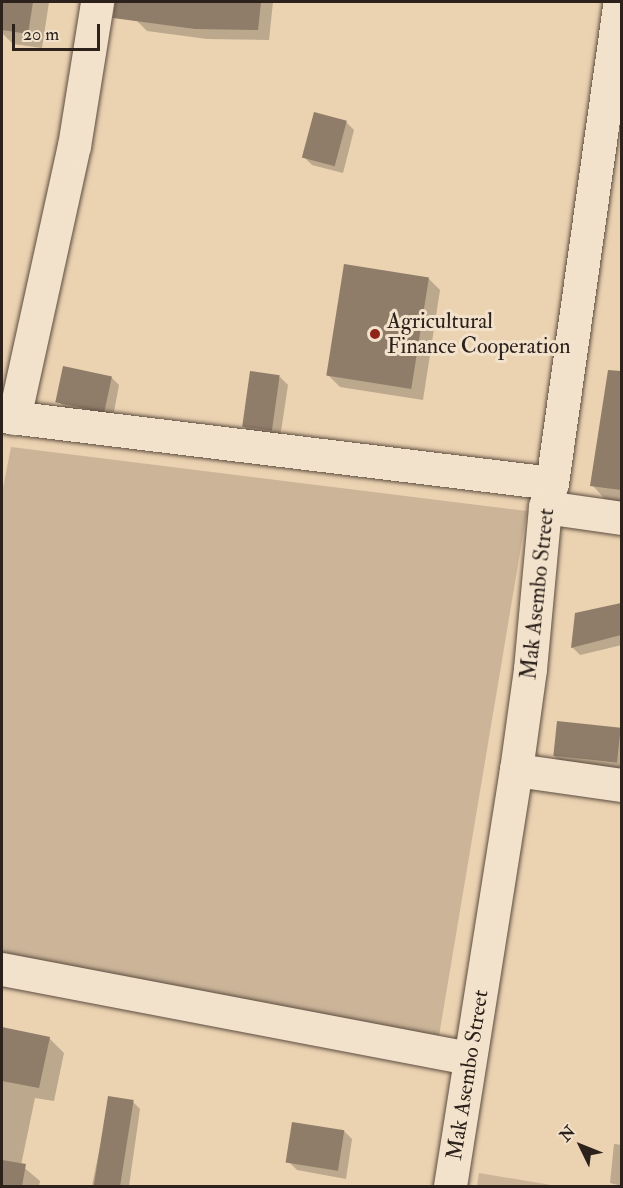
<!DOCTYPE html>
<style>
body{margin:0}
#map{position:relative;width:623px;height:1188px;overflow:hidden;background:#ebd2b1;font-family:"IM FELL Double Pica",serif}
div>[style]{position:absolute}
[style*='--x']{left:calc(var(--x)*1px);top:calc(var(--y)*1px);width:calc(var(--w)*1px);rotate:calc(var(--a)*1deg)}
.green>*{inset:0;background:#cbb498}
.shadow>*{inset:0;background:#0003}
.building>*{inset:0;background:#8f7d69;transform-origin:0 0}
.roads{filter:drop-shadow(0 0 2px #5c4d40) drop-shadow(0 0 2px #5c4d40)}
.minor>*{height:33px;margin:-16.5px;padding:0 16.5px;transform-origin:16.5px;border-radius:16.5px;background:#f2e2cc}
.dots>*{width:16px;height:16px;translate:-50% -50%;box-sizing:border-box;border:3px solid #f2e2cc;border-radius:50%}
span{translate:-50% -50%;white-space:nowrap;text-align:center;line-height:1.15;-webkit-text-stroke:6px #f2e2cc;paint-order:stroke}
.poi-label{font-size:22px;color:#2c211b}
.left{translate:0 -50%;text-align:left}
.street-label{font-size:22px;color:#2c211b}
.frame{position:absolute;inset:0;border:3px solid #2c211b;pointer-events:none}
.north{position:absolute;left:551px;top:1116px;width:60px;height:60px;-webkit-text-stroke:4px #f2e2cc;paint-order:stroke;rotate:313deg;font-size:16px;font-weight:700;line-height:24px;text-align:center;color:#2c211b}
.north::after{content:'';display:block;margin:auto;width:21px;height:27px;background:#2c211b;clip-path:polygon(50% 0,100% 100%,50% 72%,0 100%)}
.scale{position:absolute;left:12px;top:24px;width:88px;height:27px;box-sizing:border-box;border:3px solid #2c211b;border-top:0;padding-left:8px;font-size:18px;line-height:21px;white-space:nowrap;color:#2c211b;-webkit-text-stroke:4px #f2e2cc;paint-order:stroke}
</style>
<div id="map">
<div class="green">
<div style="clip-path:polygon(11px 447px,527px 511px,439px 1036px,2px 953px,2px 493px)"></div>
<div style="clip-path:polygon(479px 1173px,557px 1186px,477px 1186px)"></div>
</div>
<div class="shadow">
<div style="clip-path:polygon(2px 2px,49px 2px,42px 48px,13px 44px,2px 33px)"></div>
<div style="clip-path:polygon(139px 2px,273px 2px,269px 40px,207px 39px,147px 31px,136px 20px)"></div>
<div style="clip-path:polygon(346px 122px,354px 130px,343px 173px,312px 165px,303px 156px)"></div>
<div style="clip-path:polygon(428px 278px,440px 290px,423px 400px,340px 387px,328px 375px)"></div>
<div style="clip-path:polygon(111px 377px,119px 385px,113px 417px,66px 409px,58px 401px)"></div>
<div style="clip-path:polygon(280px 377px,288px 385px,280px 438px,252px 434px,243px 426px)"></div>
<div style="clip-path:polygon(605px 399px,622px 401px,622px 502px,606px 500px,592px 485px)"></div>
<div style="clip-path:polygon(622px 604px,622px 645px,580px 655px,572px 647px,576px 614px)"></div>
<div style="clip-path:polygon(558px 723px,622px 732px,622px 772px,562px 764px,554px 756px)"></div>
<div style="clip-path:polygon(2px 1029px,49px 1038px,64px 1053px,54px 1101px,35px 1098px,21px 1165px,40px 1181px,39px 1186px,2px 1186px)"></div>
<div style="clip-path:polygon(110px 1097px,133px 1102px,140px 1109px,129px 1186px,92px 1186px)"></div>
<div style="clip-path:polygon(344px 1131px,352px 1139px,346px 1179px,297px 1170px,289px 1162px)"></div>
<div style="clip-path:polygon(614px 1144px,622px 1145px,622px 1186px,610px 1183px)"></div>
</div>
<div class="building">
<div style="clip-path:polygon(2px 2px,33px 2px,28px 34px,2px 30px)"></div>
<div style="clip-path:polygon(115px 2px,261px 2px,258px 30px,195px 29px,113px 18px)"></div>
<div style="left:314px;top:112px;width:34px;height:47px;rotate:15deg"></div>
<div style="left:344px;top:264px;width:86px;height:113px;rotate:9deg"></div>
<div style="left:63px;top:366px;width:50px;height:37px;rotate:12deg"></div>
<div style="clip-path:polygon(608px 370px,621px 371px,621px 490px,590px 486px)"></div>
<div style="left:250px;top:371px;width:30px;height:56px;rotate:8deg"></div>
<div style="clip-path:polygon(621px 603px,621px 635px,571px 648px,575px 613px)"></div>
<div style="left:557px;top:721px;width:64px;height:35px;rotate:6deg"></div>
<div style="clip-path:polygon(2px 1027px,50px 1037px,39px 1088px,2px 1081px)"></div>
<div style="left:108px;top:1096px;width:26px;height:92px;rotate:9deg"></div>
<div style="left:292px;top:1122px;width:53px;height:41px;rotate:9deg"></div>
<div style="clip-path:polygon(2px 1160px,26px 1164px,22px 1186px,2px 1186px)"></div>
</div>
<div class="roads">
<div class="minor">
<div style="--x:2;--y:416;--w:554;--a:6.95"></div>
<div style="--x:14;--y:418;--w:279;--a:-77.6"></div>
<div style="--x:74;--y:146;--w:146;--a:-80.9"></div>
<div style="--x:545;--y:507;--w:78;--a:8.1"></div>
<div style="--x:516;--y:770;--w:107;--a:8.1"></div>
<div style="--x:2;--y:969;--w:476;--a:10.8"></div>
<div style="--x:450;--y:1186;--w:421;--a:-81"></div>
<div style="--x:516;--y:770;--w:102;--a:-82.1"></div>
<div style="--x:530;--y:669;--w:163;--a:-84.7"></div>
<div style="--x:545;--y:507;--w:25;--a:-74"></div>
<div style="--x:552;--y:483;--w:486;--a:-82"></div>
</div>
</div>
<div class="dots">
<div style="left:375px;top:334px;background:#8f2418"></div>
</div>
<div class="poi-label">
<span class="left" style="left:387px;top:334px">Agricultural<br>Finance Cooperation</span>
</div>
<div class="street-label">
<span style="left:538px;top:594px;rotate:-84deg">Mak Asembo Street</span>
<span style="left:468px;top:1075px;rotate:-81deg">Mak Asembo Street</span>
</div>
<div class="frame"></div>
<div class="north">N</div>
<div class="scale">20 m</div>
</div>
